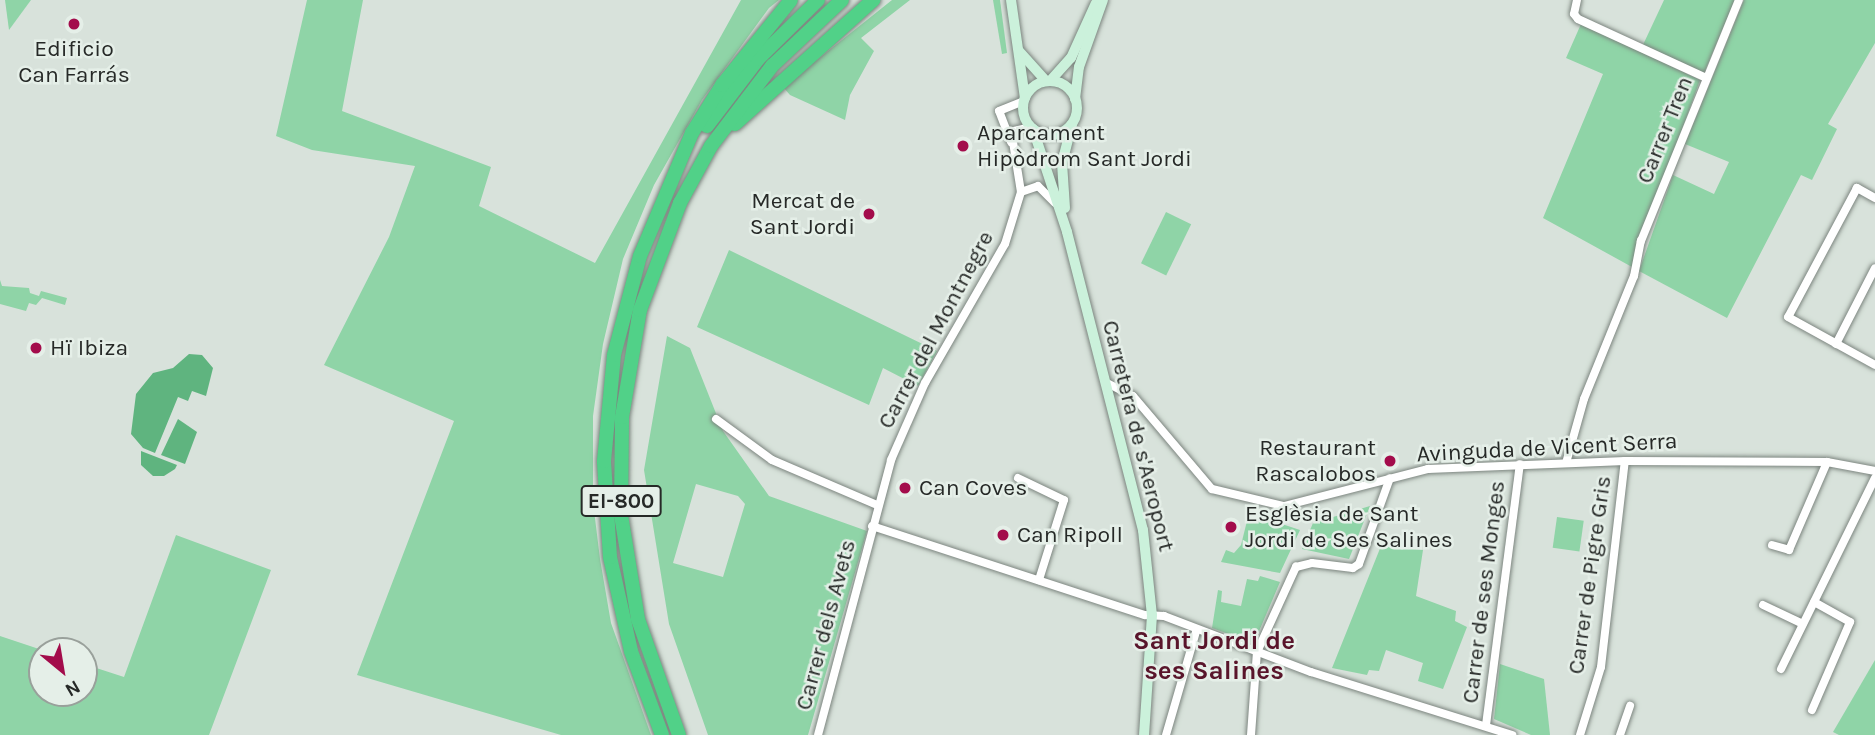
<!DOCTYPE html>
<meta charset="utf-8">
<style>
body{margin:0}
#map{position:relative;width:1875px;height:735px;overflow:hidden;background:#d8e2db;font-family:Karla,sans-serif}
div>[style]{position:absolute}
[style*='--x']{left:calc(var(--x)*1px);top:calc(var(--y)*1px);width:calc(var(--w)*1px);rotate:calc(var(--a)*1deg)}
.green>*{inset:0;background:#8fd4a7;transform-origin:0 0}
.water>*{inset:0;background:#5fb47f}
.roads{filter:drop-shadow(0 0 2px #7c857f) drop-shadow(0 0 2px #7c857f)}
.street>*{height:8px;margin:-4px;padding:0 4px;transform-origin:4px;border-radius:4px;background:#fff}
.secondary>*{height:10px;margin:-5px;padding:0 5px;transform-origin:5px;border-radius:5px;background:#cbf1db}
.secondary>.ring{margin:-5px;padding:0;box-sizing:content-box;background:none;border:10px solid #cbf1db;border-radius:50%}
.highway>*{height:14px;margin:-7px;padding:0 7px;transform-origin:7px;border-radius:7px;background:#51d188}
.dots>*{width:19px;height:19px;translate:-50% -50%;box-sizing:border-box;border:4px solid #e5efe8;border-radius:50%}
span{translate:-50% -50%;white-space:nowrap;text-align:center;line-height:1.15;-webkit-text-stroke:5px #e5efe8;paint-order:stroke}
.shield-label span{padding:2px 5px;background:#e5efe8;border:2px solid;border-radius:5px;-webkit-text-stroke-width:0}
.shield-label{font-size:21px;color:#262927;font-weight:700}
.poi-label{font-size:23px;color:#262927}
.left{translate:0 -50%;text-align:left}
.right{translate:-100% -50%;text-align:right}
.street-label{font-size:23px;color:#262927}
.quarter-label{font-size:26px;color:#59152b;font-weight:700}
.north{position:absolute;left:28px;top:637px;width:70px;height:70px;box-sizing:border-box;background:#e5efe8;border:2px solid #99a09b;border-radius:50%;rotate:150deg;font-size:19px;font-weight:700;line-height:28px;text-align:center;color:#262927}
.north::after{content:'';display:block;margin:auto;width:24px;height:32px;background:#a30c4b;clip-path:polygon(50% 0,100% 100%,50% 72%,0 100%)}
</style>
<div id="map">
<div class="green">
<div style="clip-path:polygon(5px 0,31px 0,9px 30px)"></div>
<div style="clip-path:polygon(307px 0,363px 0,342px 111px,491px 167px,479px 206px,595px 263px,741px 0,779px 0,769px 8px,702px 100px,654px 185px,623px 259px,603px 344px,593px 416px,593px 502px,600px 559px,611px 623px,651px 735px,561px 735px,357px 675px,454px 421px,324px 365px,389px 237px,415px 166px,312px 150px,276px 136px)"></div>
<div style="clip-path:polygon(892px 0,910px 0,861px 38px,874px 51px,850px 95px,845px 120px,790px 95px,783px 87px)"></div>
<div style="clip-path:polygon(993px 0,1000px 0,1007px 53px,1002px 54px)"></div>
<div style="clip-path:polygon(1664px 0,1735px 0,1704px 73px,1642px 47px)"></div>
<div style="clip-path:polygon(1744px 0,1875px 0,1875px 43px,1828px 124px,1837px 129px,1812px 180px,1801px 175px,1727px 318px,1639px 271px,1673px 175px,1714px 194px,1729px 162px,1685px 144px)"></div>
<div style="clip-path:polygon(1581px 24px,1700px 80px,1632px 267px,1543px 218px,1603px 74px,1566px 58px)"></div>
<div style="left:1166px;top:212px;width:28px;height:57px;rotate:26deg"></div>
<div style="clip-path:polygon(729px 250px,937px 351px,918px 386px,883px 368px,869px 405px,697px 327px)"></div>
<div style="clip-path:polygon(0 280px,2px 286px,29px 288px,30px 293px,39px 296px,41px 291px,67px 298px,65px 305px,42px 298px,36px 305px,29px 303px,26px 311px,0 304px)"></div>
<div style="clip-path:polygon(evenodd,667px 336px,690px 348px,723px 431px,769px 496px,867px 531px,808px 735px,708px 735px,669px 624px,644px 470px,667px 336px,696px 484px,738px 496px,745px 504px,723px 577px,673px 563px,696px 484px)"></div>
<div style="clip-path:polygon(1370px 506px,1349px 559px,1302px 549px,1313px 523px)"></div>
<div style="clip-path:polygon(1249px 513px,1300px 530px,1280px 573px,1221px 562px,1226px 550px,1234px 553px,1241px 545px)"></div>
<div style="left:1557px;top:517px;width:27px;height:31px;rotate:8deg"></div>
<div style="clip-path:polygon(176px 535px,271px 570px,209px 735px,0 735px,0 636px,45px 651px,42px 693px,84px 693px,84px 664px,124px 677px)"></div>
<div style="clip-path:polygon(1381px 546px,1423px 550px,1416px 596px,1456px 611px,1455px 621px,1467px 627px,1443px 689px,1418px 681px,1423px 663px,1386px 650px,1379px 671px,1369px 670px,1367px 675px,1332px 668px)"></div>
<div style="clip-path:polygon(1260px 576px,1280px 582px,1254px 643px,1212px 628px,1218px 590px,1222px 591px,1221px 602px,1241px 606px,1247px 579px,1258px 581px)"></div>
<div style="clip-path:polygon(1875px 660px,1875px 735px,1839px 735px,1833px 732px)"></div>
<div style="clip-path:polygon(1500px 664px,1544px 679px,1550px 735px,1531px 735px,1494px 719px)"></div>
</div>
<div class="water">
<div style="clip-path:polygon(189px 354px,202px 355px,213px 368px,206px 396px,192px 391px,188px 401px,178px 397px,155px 453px,143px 448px,131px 434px,136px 394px,153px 373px,173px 368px)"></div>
<div style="clip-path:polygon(178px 419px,197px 432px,185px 464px,161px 455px)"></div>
<div style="clip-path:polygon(141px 451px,177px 465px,175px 469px,164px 476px,153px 476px,141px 465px)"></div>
</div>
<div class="roads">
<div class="street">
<div style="--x:1577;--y:0;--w:14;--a:102"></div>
<div style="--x:1574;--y:14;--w:6;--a:51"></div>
<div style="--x:1578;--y:19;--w:141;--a:24.7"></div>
<div style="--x:1011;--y:142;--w:33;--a:-111"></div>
<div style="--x:999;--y:111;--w:27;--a:-22"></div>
<div style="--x:1021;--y:192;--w:18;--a:-19"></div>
<div style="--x:1038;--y:186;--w:24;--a:45"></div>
<div style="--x:1875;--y:198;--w:21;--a:-151"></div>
<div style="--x:1857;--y:188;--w:146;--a:118.1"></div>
<div style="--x:1788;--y:317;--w:99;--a:28.9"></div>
<div style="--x:1836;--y:344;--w:85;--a:-62.8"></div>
<div style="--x:1105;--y:382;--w:31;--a:27"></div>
<div style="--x:1133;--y:396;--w:122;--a:49.7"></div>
<div style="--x:1212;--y:489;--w:74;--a:13.3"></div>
<div style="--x:1284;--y:506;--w:149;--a:-14.4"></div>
<div style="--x:1428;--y:469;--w:197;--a:-2.3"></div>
<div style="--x:1625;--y:461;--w:202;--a:0.3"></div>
<div style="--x:1827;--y:462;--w:49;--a:10.6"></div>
<div style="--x:716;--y:419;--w:69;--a:36.2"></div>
<div style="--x:772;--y:460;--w:114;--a:23.2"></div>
<div style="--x:1566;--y:463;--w:66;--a:-74.3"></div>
<div style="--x:1584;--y:399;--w:133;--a:-67.9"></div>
<div style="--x:1634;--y:276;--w:36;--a:-79"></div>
<div style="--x:1641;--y:241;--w:260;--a:-67.9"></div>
<div style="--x:1018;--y:478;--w:51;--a:25.6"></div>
<div style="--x:1064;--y:500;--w:84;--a:107.4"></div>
<div style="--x:872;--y:526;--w:287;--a:18.1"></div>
<div style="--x:1145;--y:615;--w:19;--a:3"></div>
<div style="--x:1164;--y:616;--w:157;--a:20.9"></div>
<div style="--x:1311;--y:672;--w:211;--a:17.4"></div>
<div style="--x:1772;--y:545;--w:18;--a:16"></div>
<div style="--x:1789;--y:550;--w:96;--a:-66.6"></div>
<div style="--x:1763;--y:605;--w:44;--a:25.4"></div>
<div style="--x:1781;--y:669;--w:213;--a:-63.8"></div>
<div style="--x:1812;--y:710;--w:96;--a:-66.6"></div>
<div style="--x:1850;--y:622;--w:41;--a:-150.9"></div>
<div style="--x:1486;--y:725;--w:263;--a:-82.6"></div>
<div style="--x:818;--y:735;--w:285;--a:-75.1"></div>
<div style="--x:891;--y:460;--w:84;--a:-66.2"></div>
<div style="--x:925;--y:383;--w:160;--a:-60.1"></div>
<div style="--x:1005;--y:244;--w:54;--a:-72.9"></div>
<div style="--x:1021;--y:192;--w:57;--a:-99.1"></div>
<div style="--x:1012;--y:136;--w:5;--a:-68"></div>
<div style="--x:1014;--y:131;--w:17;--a:-13"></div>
<div style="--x:1166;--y:735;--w:107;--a:-73.8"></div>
<div style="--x:1251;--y:735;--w:83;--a:-85.9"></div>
<div style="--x:1257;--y:652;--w:94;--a:-65.4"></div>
<div style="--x:1296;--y:567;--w:16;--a:-14"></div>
<div style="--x:1312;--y:563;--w:41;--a:7"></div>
<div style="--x:1353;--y:568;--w:7;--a:-34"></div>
<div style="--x:1359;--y:564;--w:91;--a:-70.2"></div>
<div style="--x:1580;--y:735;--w:71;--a:-72.8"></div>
<div style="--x:1601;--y:667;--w:207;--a:-83.4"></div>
<div style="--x:1620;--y:735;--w:31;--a:-71"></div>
</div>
<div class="secondary">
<div style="--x:1011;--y:0;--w:99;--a:81.9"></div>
<div style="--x:1019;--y:51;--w:40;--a:48"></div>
<div style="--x:1050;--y:81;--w:31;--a:-48"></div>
<div style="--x:1071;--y:58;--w:60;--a:-65.6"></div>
<div class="ring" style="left:1023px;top:81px;width:44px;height:44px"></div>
<div style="--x:1075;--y:99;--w:32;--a:-83"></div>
<div style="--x:1079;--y:67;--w:71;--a:-70.3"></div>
<div style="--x:1033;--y:129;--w:108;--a:71.7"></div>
<div style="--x:1067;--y:232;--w:308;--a:75.7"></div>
<div style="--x:1143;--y:530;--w:85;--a:84"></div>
<div style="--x:1152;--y:615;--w:120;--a:93.8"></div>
<div style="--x:1065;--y:208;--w:45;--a:-93.8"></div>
<div style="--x:1062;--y:163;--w:40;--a:-75.6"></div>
</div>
<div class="highway">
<div style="--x:735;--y:124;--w:186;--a:-41.9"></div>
<div style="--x:707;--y:126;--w:84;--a:-52.7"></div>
<div style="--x:758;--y:59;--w:84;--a:-44.5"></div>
<div style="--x:662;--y:735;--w:90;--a:-110.3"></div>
<div style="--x:631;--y:651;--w:96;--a:-102.6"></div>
<div style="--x:610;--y:557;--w:96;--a:-93.6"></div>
<div style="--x:604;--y:461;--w:106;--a:-84.6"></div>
<div style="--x:614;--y:355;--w:102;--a:-75.3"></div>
<div style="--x:640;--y:256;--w:134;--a:-67.1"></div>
<div style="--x:692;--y:133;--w:57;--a:-58"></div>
<div style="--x:722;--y:85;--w:109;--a:-50.9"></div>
<div style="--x:679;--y:735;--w:123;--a:-109.5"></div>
<div style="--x:638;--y:619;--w:105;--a:-99.3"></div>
<div style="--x:621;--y:515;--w:98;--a:-89.4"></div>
<div style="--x:622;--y:417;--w:109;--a:-80.5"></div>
<div style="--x:640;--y:310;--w:114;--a:-69.5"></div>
<div style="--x:680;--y:203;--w:65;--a:-61.5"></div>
<div style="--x:711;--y:146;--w:101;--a:-52.7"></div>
<div style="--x:772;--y:66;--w:96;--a:-43.3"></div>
</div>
</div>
<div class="dots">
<div style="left:74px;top:24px;background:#a30c4b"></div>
<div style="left:963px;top:146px;background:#a30c4b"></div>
<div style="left:869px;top:214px;background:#a30c4b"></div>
<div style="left:36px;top:348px;background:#a30c4b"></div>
<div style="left:1390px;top:461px;background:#a30c4b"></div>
<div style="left:905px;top:488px;background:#a30c4b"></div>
<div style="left:1231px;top:527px;background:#a30c4b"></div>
<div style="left:1003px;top:535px;background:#a30c4b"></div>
</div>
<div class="shield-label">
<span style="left:621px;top:501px">EI-800</span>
</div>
<div class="poi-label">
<span style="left:74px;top:62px">Edificio<br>Can Farrás</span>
<span class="left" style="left:977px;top:146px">Aparcament<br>Hipòdrom Sant Jordi</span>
<span class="right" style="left:855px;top:214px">Mercat de<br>Sant Jordi</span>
<span class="left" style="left:50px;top:348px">Hï Ibiza</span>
<span class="right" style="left:1376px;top:461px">Restaurant<br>Rascalobos</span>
<span class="left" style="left:919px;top:488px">Can Coves</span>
<span class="left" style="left:1245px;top:527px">Esglèsia de Sant<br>Jordi de Ses Salines</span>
<span class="left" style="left:1017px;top:535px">Can Ripoll</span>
</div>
<div class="street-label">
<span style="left:1665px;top:130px;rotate:-68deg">Carrer Tren</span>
<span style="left:936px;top:330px;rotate:-62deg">Carrer del Montnegre</span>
<span style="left:1138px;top:436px;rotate:76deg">Carretera de s'Aeroport</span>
<span style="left:1547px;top:448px;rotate:-3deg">Avinguda de Vicent Serra</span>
<span style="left:1590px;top:575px;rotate:-82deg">Carrer de Pigre Gris</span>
<span style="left:1484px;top:592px;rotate:-83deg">Carrer de ses Monges</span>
<span style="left:826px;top:625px;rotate:-75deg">Carrer dels Avets</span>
</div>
<div class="quarter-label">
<span style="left:1214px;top:656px">Sant Jordi de<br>ses Salines</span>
</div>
<div class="north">N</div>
</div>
